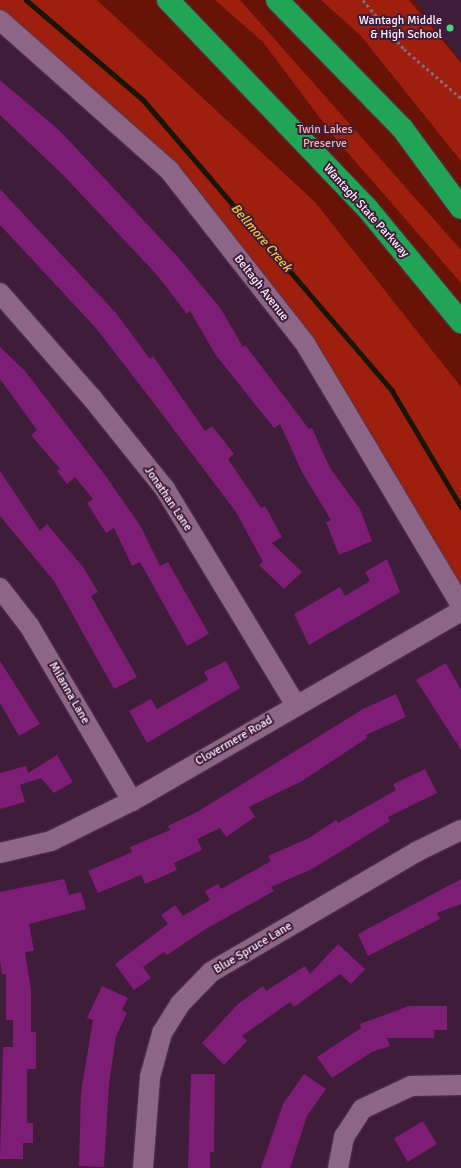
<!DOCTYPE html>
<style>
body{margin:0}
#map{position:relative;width:461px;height:1168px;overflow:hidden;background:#3e1c3a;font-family:Signika,sans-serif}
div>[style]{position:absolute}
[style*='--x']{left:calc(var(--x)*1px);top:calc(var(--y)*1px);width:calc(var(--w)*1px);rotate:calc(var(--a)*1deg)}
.green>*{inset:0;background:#691206}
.forest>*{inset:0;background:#9e1f0d}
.stream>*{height:5px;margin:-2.5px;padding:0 2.5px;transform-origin:2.5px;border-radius:2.5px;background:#1a1403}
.building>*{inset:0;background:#7d1d76;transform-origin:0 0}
.path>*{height:2.5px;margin-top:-1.25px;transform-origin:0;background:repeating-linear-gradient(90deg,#846a81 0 3px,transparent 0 6px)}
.roads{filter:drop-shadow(0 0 1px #533851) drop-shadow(0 0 1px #533851)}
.street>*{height:20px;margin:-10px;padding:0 10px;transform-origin:10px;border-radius:10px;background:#8d6687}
.highway>*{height:22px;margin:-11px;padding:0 11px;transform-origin:11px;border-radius:11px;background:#22a456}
.dots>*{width:11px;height:11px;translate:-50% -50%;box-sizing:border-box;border:2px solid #3e1c3a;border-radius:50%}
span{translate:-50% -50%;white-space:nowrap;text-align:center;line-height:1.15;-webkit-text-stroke:4px #3e1c3a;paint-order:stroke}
.poi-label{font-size:12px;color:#fceffa}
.right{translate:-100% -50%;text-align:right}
.park-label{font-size:12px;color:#f4b3a7}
.street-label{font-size:12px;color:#fceffa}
.water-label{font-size:13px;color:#f1c73a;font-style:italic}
</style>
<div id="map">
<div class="green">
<div style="clip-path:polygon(0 0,414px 0,461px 62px,461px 580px,312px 340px)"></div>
</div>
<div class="forest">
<div style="clip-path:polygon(0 0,97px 0,315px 202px,461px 387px,461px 605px,306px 345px,169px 170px,0 13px)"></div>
<div style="clip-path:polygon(215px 0,240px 0,461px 250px,461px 283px,335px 138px,263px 42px)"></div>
<div style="clip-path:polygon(321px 0,409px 0,461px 63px,461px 161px,361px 36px)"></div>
</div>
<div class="stream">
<div style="--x:26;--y:0;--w:154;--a:40.5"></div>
<div style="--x:143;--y:100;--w:383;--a:49.4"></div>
<div style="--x:392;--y:391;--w:135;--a:59.3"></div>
</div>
<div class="building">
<div style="clip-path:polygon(0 80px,60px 131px,177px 256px,221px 309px,243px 347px,245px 345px,309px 429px,312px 428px,330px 468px,360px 509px,372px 541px,339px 555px,326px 522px,331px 520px,302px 472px,280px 424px,274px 428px,215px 354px,190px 311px,187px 314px,157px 275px,64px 176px,0 115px)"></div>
<div style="clip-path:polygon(0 189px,116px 313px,150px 359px,153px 356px,205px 431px,212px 426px,234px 454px,228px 459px,261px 508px,265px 506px,282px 537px,272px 543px,302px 572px,284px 589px,259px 565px,263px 562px,236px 512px,153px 402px,95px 327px,0 225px)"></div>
<div style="clip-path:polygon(0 347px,25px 371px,105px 475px,141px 527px,160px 566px,168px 562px,209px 634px,187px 646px,140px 562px,132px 566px,114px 528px,106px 533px,87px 503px,93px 499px,75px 477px,67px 484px,57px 471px,60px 469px,31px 435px,37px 430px,0 379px)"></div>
<div style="clip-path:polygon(0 471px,40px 531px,47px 524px,83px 567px,98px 592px,91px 596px,137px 677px,114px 689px,54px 581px,0 516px)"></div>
<div style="clip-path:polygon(387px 559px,400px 592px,309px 645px,294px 614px,340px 587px,345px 596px,370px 581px,365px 572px)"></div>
<div style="clip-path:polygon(0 661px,40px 724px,19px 736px,0 703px)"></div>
<div style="clip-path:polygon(226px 661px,240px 688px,147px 743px,129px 711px,151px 699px,157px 709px,208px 680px,204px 672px)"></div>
<div style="clip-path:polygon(446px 663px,461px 690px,461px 750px,416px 680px)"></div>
<div style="clip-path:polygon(396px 694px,406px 717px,366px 735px,367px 738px,302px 781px,249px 807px,255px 817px,226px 837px,220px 828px,197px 839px,202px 850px,174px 863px,177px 870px,145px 884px,141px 875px,98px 893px,88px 871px,132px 852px,130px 847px,170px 830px,168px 826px,197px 812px,363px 709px)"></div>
<div style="clip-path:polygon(57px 755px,73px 782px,54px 793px,41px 778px,20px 785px,25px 802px,0 809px,0 773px,26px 766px,28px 773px)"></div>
<div style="clip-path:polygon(425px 769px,437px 793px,388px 817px,390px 821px,312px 869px,271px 887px,274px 891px,204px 930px,167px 955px,164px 952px,143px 967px,151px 978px,134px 990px,115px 964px,168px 924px,161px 915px,175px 905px,183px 916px,210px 900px,205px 891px,218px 884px,221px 889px,271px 861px,268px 856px,309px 838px,336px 820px,338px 823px,396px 790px,393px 784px)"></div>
<div style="clip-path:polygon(64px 879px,69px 895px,81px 892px,86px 909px,29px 924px,34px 951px,25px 952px,31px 990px,31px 1032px,36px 1032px,36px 1069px,27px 1069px,27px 1123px,33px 1123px,33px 1143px,23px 1143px,23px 1159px,0 1159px,3px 1047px,13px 1047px,13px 1020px,6px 1020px,6px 974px,2px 974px,0 960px,0 892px)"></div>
<div style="clip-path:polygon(461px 879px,461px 904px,437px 913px,440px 919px,368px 956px,358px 934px)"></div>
<div style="clip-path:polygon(338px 944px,365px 969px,351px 984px,340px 974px,294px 1007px,290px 1002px,242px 1036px,247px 1041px,224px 1065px,202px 1043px,238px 1004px,263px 986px,266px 991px,305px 966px,310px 974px)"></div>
<div style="clip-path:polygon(102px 986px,128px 998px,122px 1010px,127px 1013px,116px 1036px,109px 1084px,104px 1167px,79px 1166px,81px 1092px,93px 1020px,87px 1018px)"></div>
<div style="clip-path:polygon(409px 1006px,447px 1006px,447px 1030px,434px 1030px,434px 1038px,387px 1038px,390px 1046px,372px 1052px,332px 1078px,317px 1057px,361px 1028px,360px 1024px)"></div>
<div style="clip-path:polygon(191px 1074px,215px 1074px,214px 1152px,210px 1152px,210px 1168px,188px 1168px)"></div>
<div style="clip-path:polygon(304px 1074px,326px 1089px,307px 1116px,290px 1168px,261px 1168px,283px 1104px)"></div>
<div style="left:423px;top:1121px;width:27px;height:34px;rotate:59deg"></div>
</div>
<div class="path">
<div style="--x:363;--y:0;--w:64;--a:50.1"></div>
<div style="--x:404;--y:49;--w:75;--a:40.7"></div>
</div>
<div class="roads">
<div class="street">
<div style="--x:0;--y:20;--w:226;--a:41.6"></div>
<div style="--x:169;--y:170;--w:222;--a:51.9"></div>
<div style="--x:306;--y:345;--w:303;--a:59.2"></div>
<div style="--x:0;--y:293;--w:140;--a:48.8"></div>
<div style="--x:92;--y:398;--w:117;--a:51.3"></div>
<div style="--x:165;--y:489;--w:253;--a:58.8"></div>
<div style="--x:0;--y:588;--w:49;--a:52.4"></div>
<div style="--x:30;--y:627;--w:202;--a:59.6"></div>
<div style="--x:0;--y:853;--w:52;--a:-13.2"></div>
<div style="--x:51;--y:841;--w:90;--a:-26.3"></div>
<div style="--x:132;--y:801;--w:380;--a:-30"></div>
<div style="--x:143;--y:1168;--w:91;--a:-85.6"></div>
<div style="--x:150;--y:1077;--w:46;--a:-74.7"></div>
<div style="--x:162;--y:1033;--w:34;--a:-58"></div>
<div style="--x:180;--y:1004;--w:45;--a:-45.9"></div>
<div style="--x:211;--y:972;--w:238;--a:-30.3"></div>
<div style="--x:416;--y:852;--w:50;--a:-26.1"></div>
<div style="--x:338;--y:1168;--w:32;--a:-79"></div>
<div style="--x:344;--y:1137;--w:33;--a:-57"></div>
<div style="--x:362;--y:1109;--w:54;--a:-25.1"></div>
<div style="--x:411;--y:1086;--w:50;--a:-1.1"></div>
</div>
<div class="highway">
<div style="--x:168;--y:0;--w:288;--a:46.3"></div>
<div style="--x:367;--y:208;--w:148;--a:50.5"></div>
<div style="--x:277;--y:0;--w:179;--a:45.7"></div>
<div style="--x:402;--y:128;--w:99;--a:53.6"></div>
</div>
</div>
<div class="dots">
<div style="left:450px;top:28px;background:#46d779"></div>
</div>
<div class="poi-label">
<span class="right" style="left:442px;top:28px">Wantagh Middle<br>&amp; High School</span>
</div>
<div class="park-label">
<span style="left:325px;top:137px">Twin Lakes<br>Preserve</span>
</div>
<div class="street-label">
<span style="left:366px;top:211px;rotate:48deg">Wantagh State Parkway</span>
<span style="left:261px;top:288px;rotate:52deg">Beltagh Avenue</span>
<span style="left:168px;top:499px;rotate:56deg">Jonathan Lane</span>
<span style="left:69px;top:693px;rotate:60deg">Milanna Lane</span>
<span style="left:234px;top:741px;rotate:-30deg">Clovermere Road</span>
<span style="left:253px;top:948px;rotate:-31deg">Blue Spruce Lane</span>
</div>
<div class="water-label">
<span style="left:261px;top:238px;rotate:49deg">Bellmore Creek</span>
</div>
</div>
